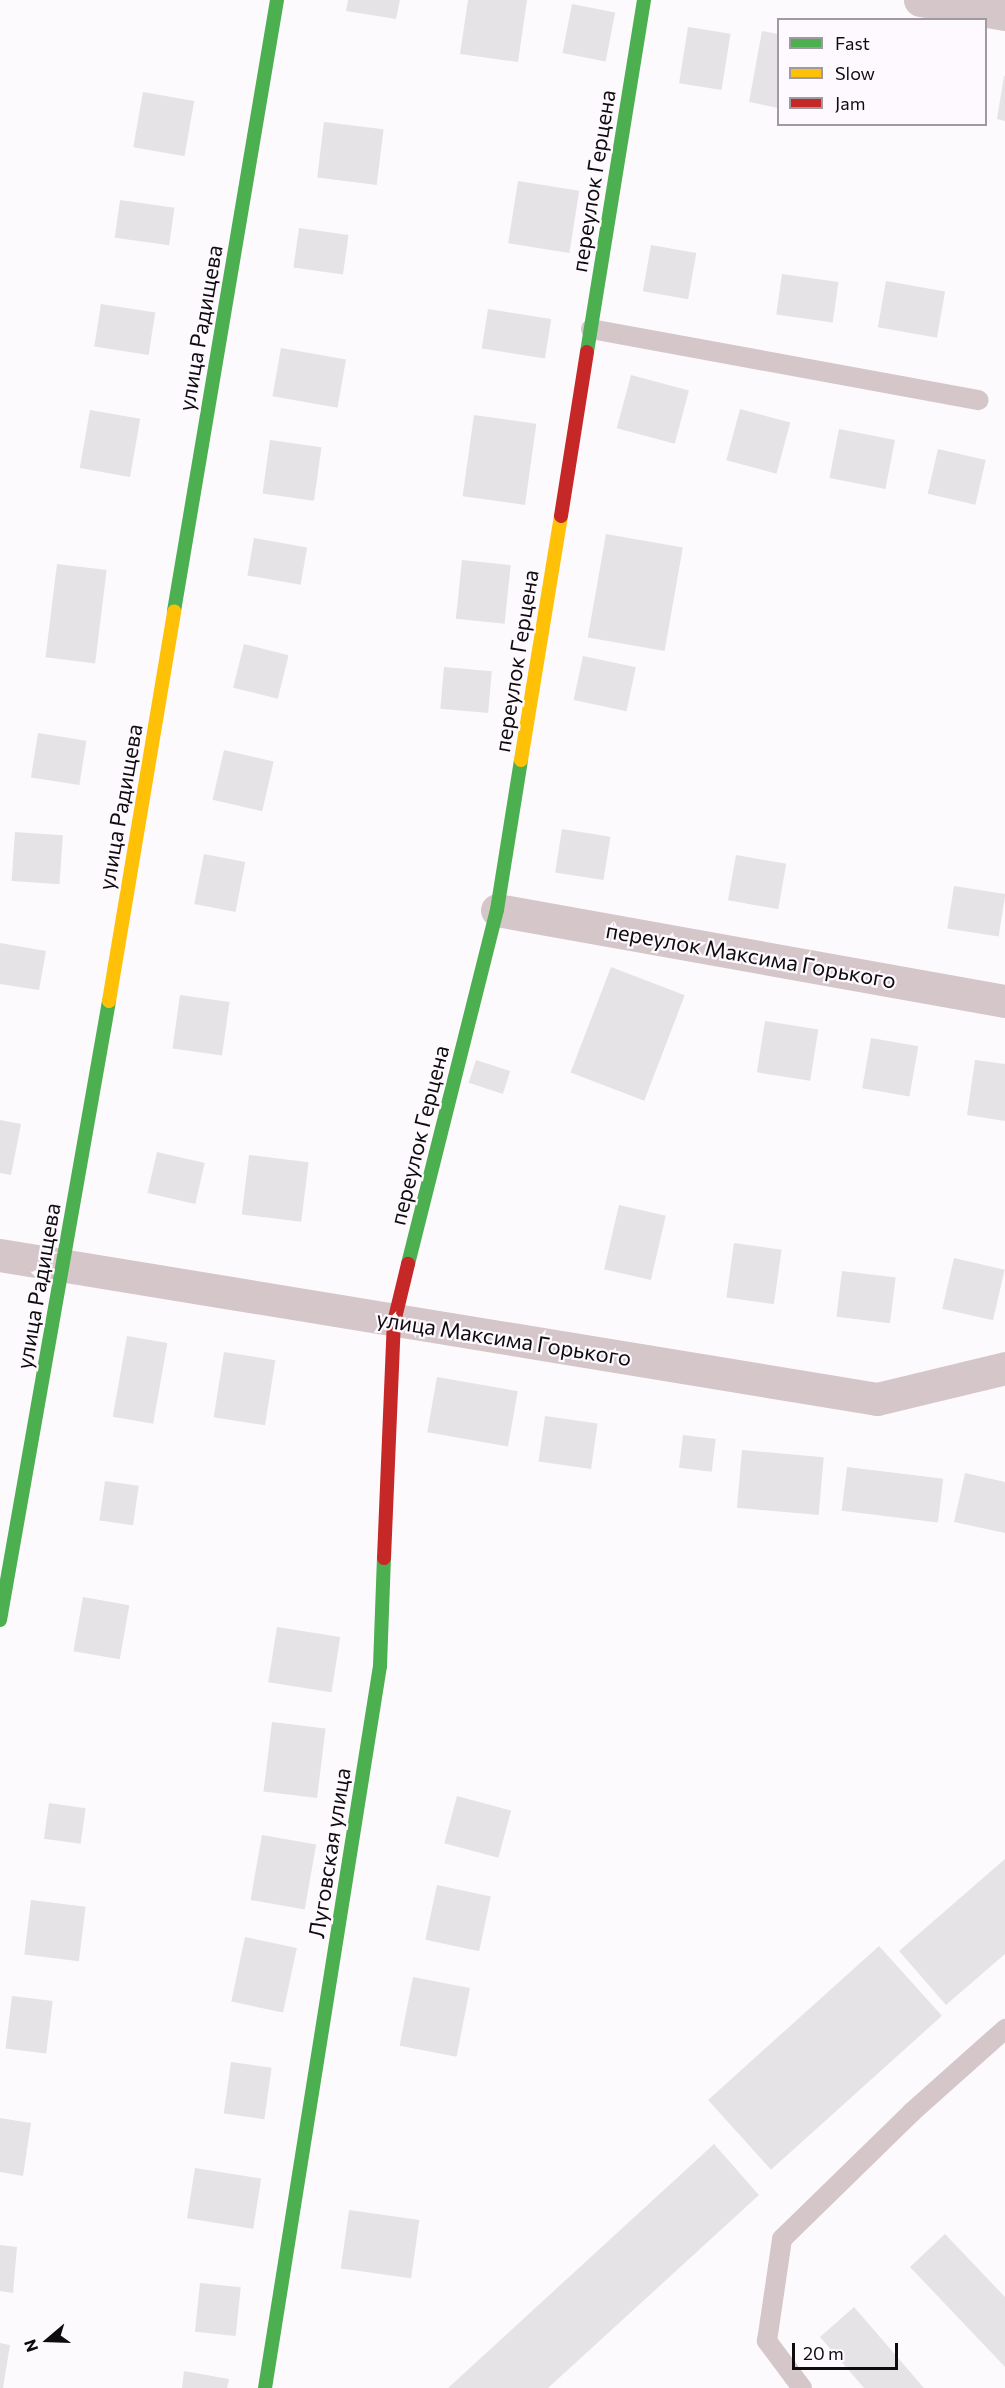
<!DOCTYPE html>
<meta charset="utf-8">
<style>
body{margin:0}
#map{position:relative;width:1005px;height:2388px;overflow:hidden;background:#fdfafe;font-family:Commissioner,sans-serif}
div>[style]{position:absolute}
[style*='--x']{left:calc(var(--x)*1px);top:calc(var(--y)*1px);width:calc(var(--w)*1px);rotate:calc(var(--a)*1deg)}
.building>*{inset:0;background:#e6e3e6;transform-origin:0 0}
.lane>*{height:20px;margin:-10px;padding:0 10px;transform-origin:10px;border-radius:10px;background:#d5c7c9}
.street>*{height:33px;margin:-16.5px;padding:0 16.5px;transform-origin:16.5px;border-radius:16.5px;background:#d5c7c9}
.fast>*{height:14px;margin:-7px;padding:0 7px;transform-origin:7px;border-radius:7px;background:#4caf50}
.slow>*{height:14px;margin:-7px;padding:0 7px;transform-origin:7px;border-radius:7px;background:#ffc107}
.jam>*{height:14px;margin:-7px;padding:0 7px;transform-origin:7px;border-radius:7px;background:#c62828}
span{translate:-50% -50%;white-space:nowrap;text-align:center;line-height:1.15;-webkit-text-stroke:4.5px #fef9ff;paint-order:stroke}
.street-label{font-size:22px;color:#0e0c0e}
.legend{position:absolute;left:777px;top:18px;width:210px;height:108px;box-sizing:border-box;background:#fef9ff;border:2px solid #9e9a9f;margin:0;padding:8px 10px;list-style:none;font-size:18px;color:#0e0c0e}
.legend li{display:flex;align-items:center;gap:12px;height:30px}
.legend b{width:30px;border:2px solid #9e9a9f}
.north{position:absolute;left:18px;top:2310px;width:60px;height:60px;-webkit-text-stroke:4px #fef9ff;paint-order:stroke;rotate:251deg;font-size:16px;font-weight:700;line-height:24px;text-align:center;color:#0e0c0e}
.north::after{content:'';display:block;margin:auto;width:21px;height:27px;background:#0e0c0e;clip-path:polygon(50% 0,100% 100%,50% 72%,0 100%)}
.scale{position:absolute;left:792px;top:2343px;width:106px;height:27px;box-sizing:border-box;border:3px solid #0e0c0e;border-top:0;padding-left:8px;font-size:18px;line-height:21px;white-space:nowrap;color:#0e0c0e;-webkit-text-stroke:4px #fef9ff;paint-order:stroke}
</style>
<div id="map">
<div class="building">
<div style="clip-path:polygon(348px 0,400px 0,396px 19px,346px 11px)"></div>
<div style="clip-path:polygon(468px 0,527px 0,518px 62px,460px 54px)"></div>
<div style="left:572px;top:4px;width:44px;height:50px;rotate:11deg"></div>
<div style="left:688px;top:27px;width:43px;height:57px;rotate:9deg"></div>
<div style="clip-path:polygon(762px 31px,778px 34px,778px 108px,749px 102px)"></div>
<div style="clip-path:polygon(1004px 76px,1005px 76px,1005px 121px,997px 119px)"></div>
<div style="left:143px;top:92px;width:52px;height:56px;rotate:10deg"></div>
<div style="left:324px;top:122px;width:60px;height:56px;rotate:7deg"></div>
<div style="left:518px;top:181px;width:62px;height:63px;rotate:9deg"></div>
<div style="left:120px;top:200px;width:55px;height:38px;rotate:8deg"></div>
<div style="left:299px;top:228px;width:50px;height:40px;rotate:8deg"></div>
<div style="left:651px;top:245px;width:46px;height:47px;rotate:10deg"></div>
<div style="left:782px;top:274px;width:57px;height:41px;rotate:8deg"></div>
<div style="left:886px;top:281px;width:60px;height:47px;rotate:10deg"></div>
<div style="left:101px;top:304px;width:55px;height:43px;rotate:9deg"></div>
<div style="left:488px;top:309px;width:64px;height:40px;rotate:9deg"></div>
<div style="left:281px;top:348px;width:66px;height:49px;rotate:10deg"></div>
<div style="left:631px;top:375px;width:60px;height:55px;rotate:15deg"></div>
<div style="left:740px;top:409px;width:52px;height:53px;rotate:15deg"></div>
<div style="left:90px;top:410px;width:51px;height:59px;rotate:10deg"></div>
<div style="left:474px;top:415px;width:63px;height:82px;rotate:8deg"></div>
<div style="left:839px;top:429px;width:57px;height:50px;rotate:11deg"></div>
<div style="left:270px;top:440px;width:52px;height:54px;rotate:8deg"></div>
<div style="left:938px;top:449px;width:49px;height:46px;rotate:13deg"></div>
<div style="left:606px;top:534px;width:78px;height:105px;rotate:10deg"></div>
<div style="left:254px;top:538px;width:54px;height:38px;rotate:10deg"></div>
<div style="left:462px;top:560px;width:49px;height:59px;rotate:6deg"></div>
<div style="left:57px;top:564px;width:50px;height:94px;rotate:7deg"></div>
<div style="left:244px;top:644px;width:46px;height:45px;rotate:14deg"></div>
<div style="left:583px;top:656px;width:54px;height:45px;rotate:12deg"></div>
<div style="left:444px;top:667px;width:48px;height:42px;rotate:5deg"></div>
<div style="left:38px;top:733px;width:49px;height:45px;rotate:9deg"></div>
<div style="left:224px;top:750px;width:51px;height:51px;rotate:13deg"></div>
<div style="left:562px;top:829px;width:49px;height:44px;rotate:9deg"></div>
<div style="left:15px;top:832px;width:48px;height:49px;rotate:4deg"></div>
<div style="left:204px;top:854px;width:42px;height:51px;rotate:11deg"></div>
<div style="left:736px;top:855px;width:51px;height:46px;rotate:10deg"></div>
<div style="left:954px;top:886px;width:52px;height:43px;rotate:9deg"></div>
<div style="clip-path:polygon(0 943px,46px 951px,39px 990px,0 984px)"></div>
<div style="left:611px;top:967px;width:79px;height:113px;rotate:21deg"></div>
<div style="left:180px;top:995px;width:50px;height:54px;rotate:8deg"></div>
<div style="left:765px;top:1021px;width:54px;height:52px;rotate:9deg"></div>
<div style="left:871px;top:1038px;width:48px;height:51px;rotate:10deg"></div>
<div style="left:476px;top:1060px;width:36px;height:24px;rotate:18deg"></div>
<div style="clip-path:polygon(975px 1060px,1005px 1064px,1005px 1121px,967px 1115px)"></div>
<div style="clip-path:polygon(0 1120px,21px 1124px,11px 1175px,0 1173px)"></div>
<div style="left:157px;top:1152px;width:49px;height:42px;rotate:13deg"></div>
<div style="left:249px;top:1155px;width:60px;height:60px;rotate:7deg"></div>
<div style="left:619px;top:1205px;width:48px;height:66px;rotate:13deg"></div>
<div style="left:734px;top:1243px;width:48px;height:55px;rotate:8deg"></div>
<div style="left:954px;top:1258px;width:52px;height:52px;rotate:13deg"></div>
<div style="left:842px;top:1271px;width:54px;height:46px;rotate:7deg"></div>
<div style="left:127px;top:1336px;width:41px;height:82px;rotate:10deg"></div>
<div style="left:224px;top:1352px;width:52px;height:66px;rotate:9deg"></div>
<div style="left:437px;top:1377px;width:82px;height:56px;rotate:10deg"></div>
<div style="left:545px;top:1416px;width:53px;height:46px;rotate:8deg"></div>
<div style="left:683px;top:1435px;width:33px;height:33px;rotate:7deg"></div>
<div style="left:742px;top:1450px;width:82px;height:58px;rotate:5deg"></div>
<div style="left:847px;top:1467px;width:97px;height:44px;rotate:7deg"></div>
<div style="clip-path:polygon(965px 1473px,1005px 1482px,1005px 1533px,954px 1522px)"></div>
<div style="left:105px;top:1481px;width:34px;height:40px;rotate:8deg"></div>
<div style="left:83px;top:1597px;width:47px;height:55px;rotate:10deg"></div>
<div style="left:277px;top:1627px;width:64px;height:56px;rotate:9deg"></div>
<div style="left:272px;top:1722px;width:54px;height:70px;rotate:7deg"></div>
<div style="left:457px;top:1796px;width:56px;height:49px;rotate:15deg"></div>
<div style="left:49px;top:1803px;width:37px;height:36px;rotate:8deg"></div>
<div style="left:262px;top:1835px;width:55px;height:66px;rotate:10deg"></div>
<div style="clip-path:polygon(1005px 1859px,1005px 1954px,946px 2005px,899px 1951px)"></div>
<div style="left:437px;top:1885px;width:55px;height:56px;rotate:12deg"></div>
<div style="left:31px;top:1900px;width:55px;height:55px;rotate:7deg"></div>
<div style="left:245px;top:1937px;width:53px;height:66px;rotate:12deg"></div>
<div style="left:879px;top:1946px;width:94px;height:230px;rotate:48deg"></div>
<div style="left:413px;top:1977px;width:58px;height:70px;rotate:11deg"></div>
<div style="left:12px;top:1996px;width:41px;height:53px;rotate:7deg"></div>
<div style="left:231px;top:2062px;width:41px;height:52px;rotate:8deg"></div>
<div style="clip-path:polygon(0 2118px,31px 2123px,23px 2176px,0 2172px)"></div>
<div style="clip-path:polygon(714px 2144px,759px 2195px,548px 2388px,448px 2388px)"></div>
<div style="left:195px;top:2168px;width:67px;height:51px;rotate:9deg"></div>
<div style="left:349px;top:2210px;width:71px;height:59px;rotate:8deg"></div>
<div style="clip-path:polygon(945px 2234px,1005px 2297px,1005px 2367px,910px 2267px)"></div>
<div style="clip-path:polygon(0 2245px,17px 2247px,13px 2293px,0 2291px)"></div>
<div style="left:200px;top:2283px;width:41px;height:49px;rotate:6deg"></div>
<div style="clip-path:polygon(854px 2307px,924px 2388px,864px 2388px,820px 2337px)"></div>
<div style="clip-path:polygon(0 2343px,10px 2345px,3px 2388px,0 2388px)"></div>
<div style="clip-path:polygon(184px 2371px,229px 2379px,227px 2388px,182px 2388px)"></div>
</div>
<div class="lane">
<div style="--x:591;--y:329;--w:394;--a:10.4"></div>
<div style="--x:802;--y:2388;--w:59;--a:-126.7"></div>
<div style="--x:767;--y:2341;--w:103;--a:-81.6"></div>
<div style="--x:782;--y:2239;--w:182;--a:-44.3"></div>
<div style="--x:912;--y:2112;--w:125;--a:-41.7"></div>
</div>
<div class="street">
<div style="--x:920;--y:0;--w:86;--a:9.4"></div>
<div style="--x:497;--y:910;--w:516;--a:10.16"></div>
<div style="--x:0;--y:1255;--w:889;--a:9.32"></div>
<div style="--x:877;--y:1399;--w:132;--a:-13.6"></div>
</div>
<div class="fast">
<div style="--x:587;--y:352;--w:357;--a:-80.8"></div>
<div style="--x:174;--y:611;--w:620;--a:-80.43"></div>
<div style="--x:408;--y:1264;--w:365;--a:-75.9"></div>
<div style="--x:497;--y:910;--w:152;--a:-80.9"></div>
<div style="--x:0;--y:1620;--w:629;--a:-80.01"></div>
<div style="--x:265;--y:2388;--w:731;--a:-80.95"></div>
<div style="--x:380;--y:1666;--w:108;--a:-87.9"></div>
</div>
<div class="slow">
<div style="--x:521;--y:760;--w:247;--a:-80.7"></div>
<div style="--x:109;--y:1001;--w:395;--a:-80.5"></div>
</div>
<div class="jam">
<div style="--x:561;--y:516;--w:166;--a:-81"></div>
<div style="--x:384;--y:1558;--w:236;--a:-87.6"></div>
<div style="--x:394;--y:1322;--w:60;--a:-76.4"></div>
</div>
<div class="street-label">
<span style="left:593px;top:181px;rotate:-81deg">переулок Герцена</span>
<span style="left:200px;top:328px;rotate:-80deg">улица Радищева</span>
<span style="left:516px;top:661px;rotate:-81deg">переулок Герцена</span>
<span style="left:120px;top:807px;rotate:-80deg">улица Радищева</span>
<span style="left:751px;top:955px;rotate:10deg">переулок Максима Горького</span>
<span style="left:419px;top:1135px;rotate:-76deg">переулок Герцена</span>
<span style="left:38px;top:1286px;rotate:-80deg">улица Радищева</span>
<span style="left:504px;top:1338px;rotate:9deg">улица Максима Горького</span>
<span style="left:329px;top:1853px;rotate:-81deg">Луговская улица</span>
</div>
<ul class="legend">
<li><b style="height:8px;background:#4caf50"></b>Fast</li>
<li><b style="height:8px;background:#ffc107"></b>Slow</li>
<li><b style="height:8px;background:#c62828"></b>Jam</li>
</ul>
<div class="north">N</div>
<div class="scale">20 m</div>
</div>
